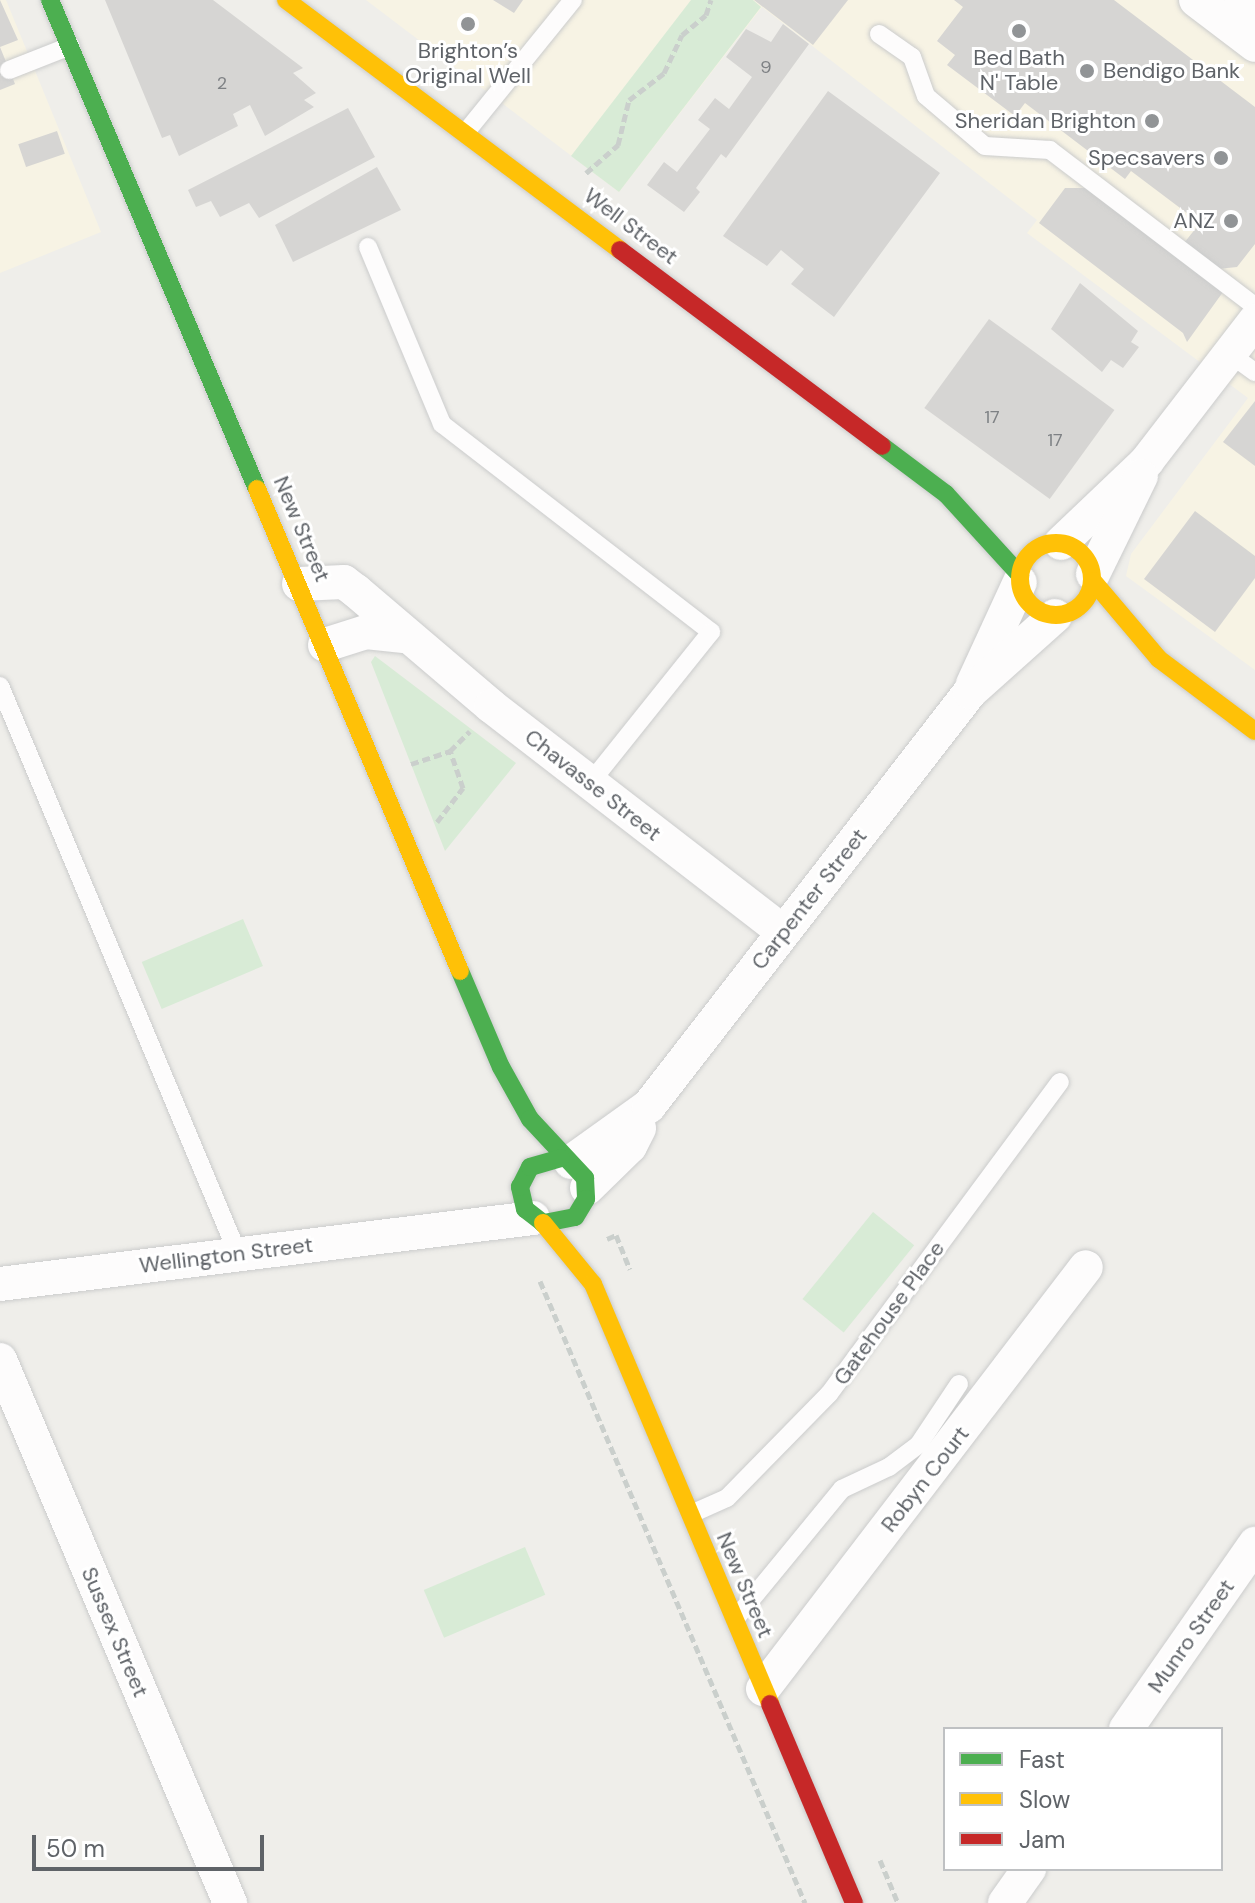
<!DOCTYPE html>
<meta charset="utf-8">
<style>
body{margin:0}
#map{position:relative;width:1255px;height:1903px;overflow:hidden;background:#efeeea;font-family:"DM Sans",sans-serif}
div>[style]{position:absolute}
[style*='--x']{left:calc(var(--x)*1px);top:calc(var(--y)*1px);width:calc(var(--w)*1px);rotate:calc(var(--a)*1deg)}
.commercial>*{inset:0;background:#f7f3e4}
.green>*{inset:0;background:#d8ebd6;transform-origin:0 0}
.building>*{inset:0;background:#d6d5d3;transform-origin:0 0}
.path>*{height:5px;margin-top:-2.5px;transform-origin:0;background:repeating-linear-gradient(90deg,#cacfcc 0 8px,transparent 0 12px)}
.roads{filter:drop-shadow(0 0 2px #cbcccc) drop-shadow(0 0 2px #cbcccc)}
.lane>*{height:18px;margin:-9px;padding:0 9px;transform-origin:9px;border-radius:9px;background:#fdfcfc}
.street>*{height:34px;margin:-17px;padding:0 17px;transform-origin:17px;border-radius:17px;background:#fdfcfc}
.fast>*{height:18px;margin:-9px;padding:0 9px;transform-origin:9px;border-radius:9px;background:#4caf50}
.slow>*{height:18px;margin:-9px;padding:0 9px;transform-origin:9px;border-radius:9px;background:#ffc107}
.slow>.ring{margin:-9px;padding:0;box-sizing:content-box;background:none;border:18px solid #ffc107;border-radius:50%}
.jam>*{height:18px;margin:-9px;padding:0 9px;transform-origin:9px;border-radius:9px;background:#c62828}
.dots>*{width:22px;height:22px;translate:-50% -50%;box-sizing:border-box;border:4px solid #fff;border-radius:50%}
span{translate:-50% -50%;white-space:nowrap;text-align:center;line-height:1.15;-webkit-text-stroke:6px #fff;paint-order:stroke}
.number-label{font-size:18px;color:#7e8184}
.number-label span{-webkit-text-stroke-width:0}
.poi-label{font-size:22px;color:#5f6368}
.left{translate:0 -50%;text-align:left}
.right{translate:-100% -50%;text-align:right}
.street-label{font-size:22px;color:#5f6368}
.legend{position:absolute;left:943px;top:1727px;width:280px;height:144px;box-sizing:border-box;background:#fff;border:2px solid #bfc1c3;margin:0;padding:10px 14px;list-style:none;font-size:24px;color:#5f6368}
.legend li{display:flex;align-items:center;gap:16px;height:40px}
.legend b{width:40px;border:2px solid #bfc1c3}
.scale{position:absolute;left:32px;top:1835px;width:232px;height:36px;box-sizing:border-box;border:4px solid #5f6368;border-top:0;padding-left:10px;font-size:24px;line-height:28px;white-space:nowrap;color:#5f6368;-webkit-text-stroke:6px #fff;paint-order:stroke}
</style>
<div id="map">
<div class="commercial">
<div style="clip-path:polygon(0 0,6px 0,101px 232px,0 273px)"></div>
<div style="clip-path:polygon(366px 0,1255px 0,1255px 670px,1126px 576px,1131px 554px,1248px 398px,1027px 233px,1037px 220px,762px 7px,619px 192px)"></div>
</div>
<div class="green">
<div style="clip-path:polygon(691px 0,753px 0,761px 7px,619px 192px,571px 156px)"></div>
<div style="clip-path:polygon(375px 656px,516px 763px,445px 851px,371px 662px)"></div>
<div style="left:243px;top:919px;width:51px;height:110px;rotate:67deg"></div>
<div style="left:873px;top:1212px;width:53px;height:112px;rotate:39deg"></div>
<div style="left:525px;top:1547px;width:52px;height:110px;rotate:67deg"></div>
</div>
<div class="building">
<div style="clip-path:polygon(0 0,18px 40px,0 47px,15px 84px,0 90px)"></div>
<div style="clip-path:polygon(105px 0,213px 0,303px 68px,293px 73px,316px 93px,304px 100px,314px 107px,265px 136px,250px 105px,233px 114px,238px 126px,179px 156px,170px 135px,162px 138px)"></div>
<div style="clip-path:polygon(493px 0,523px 0,514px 13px)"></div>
<div style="clip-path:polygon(754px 0,848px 0,813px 45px)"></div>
<div style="clip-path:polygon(954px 0,1114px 0,1255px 107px,1255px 244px,1237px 267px,1218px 269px,1184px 243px,1200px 223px,1131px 171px,1125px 179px,1025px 103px,1015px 116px,947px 65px,955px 55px,937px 41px,963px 7px)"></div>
<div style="clip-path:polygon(783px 24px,809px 44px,726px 158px,721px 154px,696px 188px,700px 192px,684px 212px,647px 185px,664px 162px,677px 172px,710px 129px,698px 120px,715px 98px,729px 109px,752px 77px,726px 57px,746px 29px,771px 42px)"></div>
<div style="clip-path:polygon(828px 91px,940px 173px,834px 317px,791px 284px,804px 269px,781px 250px,767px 266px,723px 236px)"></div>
<div style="clip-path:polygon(348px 108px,375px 157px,259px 218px,249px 203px,220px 217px,211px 201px,196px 207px,188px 190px)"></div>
<div style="left:57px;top:131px;width:24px;height:41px;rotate:71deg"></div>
<div style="clip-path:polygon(377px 167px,401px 210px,293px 262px,275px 225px)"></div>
<div style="clip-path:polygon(1065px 188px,1088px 188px,1223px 292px,1187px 342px,1183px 333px,1039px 223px)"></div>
<div style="clip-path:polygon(1080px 283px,1138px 331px,1131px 342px,1139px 347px,1123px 368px,1111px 360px,1102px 372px,1051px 329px)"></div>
<div style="left:989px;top:319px;width:155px;height:110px;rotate:36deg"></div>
<div style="clip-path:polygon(1255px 401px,1255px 466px,1223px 442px)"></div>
<div style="clip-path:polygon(1195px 511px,1255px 556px,1255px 578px,1215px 632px,1144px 579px)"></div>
</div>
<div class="path">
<div style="--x:586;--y:173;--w:43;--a:-41.2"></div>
<div style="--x:618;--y:145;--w:46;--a:-76.3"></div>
<div style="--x:629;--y:100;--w:44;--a:-37.6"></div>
<div style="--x:664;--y:73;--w:42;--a:-64.7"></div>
<div style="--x:682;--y:35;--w:31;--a:-40"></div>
<div style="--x:706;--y:15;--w:16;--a:-72"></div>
<div style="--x:411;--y:764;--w:41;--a:-18.4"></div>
<div style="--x:450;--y:751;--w:28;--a:-45"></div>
<div style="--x:437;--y:822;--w:43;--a:-52.6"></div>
<div style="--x:463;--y:788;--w:39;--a:-109"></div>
<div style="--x:607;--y:1239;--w:10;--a:-24"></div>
<div style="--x:616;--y:1235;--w:37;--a:68"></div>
<div style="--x:540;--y:1281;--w:676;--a:66.92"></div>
<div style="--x:880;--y:1860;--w:47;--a:67.3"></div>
</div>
<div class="roads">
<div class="lane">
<div style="--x:879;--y:34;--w:40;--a:34.9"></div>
<div style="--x:912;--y:57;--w:41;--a:70.3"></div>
<div style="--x:926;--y:96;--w:77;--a:40.3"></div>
<div style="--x:985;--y:146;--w:65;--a:3.5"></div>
<div style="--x:1050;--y:150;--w:258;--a:37.3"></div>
<div style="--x:9;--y:70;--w:66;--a:-21.5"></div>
<div style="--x:466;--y:132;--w:170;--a:-51"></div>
<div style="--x:368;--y:247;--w:192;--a:67.3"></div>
<div style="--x:442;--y:424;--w:340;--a:37.7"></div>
<div style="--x:711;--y:632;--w:193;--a:128.7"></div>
<div style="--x:1230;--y:354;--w:31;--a:36"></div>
<div style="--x:0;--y:686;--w:616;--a:67.27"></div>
<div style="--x:691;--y:1514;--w:39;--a:-24"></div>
<div style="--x:727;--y:1498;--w:146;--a:-45.6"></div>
<div style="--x:829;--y:1394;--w:388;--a:-53.5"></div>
<div style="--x:736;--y:1618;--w:167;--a:-50.6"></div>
<div style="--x:842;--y:1489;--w:52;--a:-25.1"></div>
<div style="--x:889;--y:1467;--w:38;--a:-37"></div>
<div style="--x:919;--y:1444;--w:72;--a:-56.3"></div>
</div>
<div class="street">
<div style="--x:1196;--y:0;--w:74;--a:37.3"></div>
<div style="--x:1241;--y:0;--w:18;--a:38"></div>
<div style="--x:1061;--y:543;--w:119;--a:-43.6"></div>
<div style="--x:1147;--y:461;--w:177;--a:-52.4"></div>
<div style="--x:1093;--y:574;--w:109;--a:-63.9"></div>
<div style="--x:299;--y:584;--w:45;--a:-2.5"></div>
<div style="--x:344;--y:582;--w:15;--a:37"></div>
<div style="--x:356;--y:591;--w:177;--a:40.4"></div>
<div style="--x:491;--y:706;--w:369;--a:37.7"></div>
<div style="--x:325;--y:645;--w:43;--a:-17.6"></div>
<div style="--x:366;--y:632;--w:38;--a:6"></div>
<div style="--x:973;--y:684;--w:112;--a:-65.3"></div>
<div style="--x:571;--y:1162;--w:96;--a:-35.7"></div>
<div style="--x:649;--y:1106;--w:524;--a:-52.21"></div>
<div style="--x:970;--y:692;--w:114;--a:-41.8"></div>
<div style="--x:587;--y:1188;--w:60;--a:-44.3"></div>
<div style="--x:630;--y:1146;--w:20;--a:-63"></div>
<div style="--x:0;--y:1284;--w:537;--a:-7.06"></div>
<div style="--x:0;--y:1360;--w:590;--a:67.04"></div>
<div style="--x:763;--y:1689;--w:531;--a:-52.57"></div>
<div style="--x:1126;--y:1729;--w:226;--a:-55.1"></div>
<div style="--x:1005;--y:1903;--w:42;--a:-54.8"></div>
</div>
<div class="fast">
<div style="--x:50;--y:0;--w:531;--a:67.06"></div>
<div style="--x:882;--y:446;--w:80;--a:36.9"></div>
<div style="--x:946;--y:494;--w:110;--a:47.6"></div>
<div style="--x:460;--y:971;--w:104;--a:66.9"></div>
<div style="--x:501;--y:1067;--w:60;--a:60.9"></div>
<div style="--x:530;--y:1119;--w:81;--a:47"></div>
<div style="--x:585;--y:1178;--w:21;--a:87"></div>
<div style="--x:586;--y:1199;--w:21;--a:121"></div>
<div style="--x:575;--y:1217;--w:33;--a:169"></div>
<div style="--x:543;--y:1223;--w:23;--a:-142"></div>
<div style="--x:525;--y:1209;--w:23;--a:-103"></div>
<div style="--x:520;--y:1187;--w:22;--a:-63"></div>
<div style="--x:530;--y:1167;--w:32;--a:-16"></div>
</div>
<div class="slow">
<div style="--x:286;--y:0;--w:417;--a:36.8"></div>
<div style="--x:257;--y:489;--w:523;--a:67.16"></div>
<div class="ring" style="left:1020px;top:543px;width:54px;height:54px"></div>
<div style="--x:1093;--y:581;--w:102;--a:49.8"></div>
<div style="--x:1159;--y:659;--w:120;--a:36.9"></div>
<div style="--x:543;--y:1223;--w:79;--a:50.7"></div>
<div style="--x:593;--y:1284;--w:456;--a:67.1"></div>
</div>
<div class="jam">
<div style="--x:620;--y:250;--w:327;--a:36.8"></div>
<div style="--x:770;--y:1704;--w:216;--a:67.1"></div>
</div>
</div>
<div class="dots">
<div style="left:468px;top:24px;background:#919496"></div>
<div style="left:1019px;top:31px;background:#919496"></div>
<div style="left:1087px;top:71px;background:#919496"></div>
<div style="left:1152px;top:121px;background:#919496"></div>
<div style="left:1221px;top:158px;background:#919496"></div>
<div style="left:1231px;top:221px;background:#919496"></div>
</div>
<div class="number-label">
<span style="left:766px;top:67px">9</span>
<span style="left:222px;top:83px">2</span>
<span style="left:992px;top:417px">17</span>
<span style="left:1055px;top:440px">17</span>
</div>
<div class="poi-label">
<span style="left:468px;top:63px">Brighton’s<br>Original Well</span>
<span style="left:1019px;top:70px">Bed Bath<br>N' Table</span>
<span class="left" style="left:1103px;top:71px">Bendigo Bank</span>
<span class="right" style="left:1136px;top:121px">Sheridan Brighton</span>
<span class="right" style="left:1205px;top:158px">Specsavers</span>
<span class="right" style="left:1215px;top:221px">ANZ</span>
</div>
<div class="street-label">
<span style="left:631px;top:226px;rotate:37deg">Well Street</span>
<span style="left:302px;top:529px;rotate:67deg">New Street</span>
<span style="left:593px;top:785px;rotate:38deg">Chavasse Street</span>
<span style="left:809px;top:899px;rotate:-52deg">Carpenter Street</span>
<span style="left:226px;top:1255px;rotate:-7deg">Wellington Street</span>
<span style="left:889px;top:1313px;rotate:-54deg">Gatehouse Place</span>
<span style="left:925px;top:1479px;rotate:-52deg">Robyn Court</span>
<span style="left:745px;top:1585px;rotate:67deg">New Street</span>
<span style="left:115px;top:1632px;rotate:67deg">Sussex Street</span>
<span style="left:1191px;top:1636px;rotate:-55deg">Munro Street</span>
</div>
<ul class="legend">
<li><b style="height:10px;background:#4caf50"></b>Fast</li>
<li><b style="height:10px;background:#ffc107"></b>Slow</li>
<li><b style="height:10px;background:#c62828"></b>Jam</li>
</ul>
<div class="scale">50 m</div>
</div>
